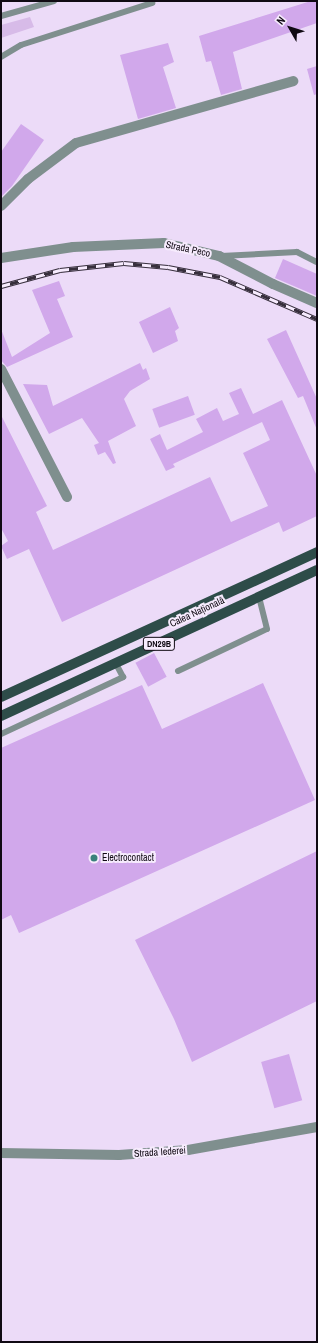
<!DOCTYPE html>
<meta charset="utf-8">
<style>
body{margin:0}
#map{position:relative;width:318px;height:1343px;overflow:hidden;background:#ecdbf8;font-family:"Archivo Narrow",sans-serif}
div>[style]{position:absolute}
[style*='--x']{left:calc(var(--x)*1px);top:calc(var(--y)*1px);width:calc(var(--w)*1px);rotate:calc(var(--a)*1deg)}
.green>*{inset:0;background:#d7bbe8}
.building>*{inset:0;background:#d1a8eb;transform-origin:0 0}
.lane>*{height:6px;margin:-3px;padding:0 3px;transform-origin:3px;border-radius:3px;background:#7f8f8e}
.street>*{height:10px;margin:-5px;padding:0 5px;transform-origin:5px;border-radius:5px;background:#7f8f8e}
.primary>*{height:10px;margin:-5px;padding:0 5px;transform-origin:5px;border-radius:5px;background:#2e4c49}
.rail>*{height:4.5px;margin-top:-2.25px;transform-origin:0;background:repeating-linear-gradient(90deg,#f6ebfd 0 9px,#372f3c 0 18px);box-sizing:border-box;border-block:1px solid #372f3c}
.dots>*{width:11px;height:11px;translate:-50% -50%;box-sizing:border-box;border:2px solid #f6ebfd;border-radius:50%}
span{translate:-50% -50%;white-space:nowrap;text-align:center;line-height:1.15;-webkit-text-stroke:4px #f6ebfd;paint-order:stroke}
.shield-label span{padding:1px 3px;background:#f6ebfd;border:1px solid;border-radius:3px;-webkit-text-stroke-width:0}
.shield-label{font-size:9px;color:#100a13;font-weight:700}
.street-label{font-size:10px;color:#100a13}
.poi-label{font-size:10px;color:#100a13}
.left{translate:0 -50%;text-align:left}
.frame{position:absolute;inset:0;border:2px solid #100a13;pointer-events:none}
.north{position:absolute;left:270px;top:8px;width:40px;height:40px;-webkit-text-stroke:3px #f6ebfd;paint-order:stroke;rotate:309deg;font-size:11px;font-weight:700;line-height:16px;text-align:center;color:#100a13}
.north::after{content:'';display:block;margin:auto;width:14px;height:18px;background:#100a13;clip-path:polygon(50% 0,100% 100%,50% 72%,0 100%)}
</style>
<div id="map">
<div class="green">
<div style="clip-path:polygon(30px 17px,34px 27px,1px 38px,1px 25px)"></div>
</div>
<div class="building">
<div style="clip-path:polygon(311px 1px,317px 1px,317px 23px,233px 52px,242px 89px,221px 95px,211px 61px,206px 62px,199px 36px)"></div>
<div style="clip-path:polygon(168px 43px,174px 62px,163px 67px,176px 108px,138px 119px,120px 55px)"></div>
<div style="clip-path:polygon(317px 66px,317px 94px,314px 95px,307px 69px)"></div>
<div style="clip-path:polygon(21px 124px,44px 140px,12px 186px,1px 197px,1px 152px)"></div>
<div style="clip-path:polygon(283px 259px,317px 274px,317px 296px,275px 278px)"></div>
<div style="clip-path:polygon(59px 281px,65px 296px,57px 299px,73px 337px,7px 367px,1px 360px,1px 329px,12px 357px,50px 333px,32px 290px)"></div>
<div style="clip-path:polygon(170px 307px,179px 328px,175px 331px,178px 341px,153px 353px,139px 322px)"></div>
<div style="clip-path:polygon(286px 330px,317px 399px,317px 430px,303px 396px,298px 398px,267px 339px)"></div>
<div style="clip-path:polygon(140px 363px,143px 370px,146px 368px,150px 379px,130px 391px,124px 399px,136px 426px,108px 441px,116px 463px,113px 464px,105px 452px,98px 455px,94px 445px,99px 443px,82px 418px,49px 434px,23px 384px,47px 385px,53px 406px)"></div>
<div style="clip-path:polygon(241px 388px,253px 414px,282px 400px,317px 476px,317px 516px,283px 532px,279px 522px,62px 622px,29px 549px,7px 559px,1px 546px,8px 541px,1px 528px,1px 415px,47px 506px,36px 512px,53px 550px,210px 477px,231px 522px,268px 506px,243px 453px,270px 440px,262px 422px,173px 464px,175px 467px,166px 471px,150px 439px,160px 434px,167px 450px,203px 432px,196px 419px,217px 408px,223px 421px,239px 414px,229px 393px)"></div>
<div style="left:188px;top:396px;width:20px;height:38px;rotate:70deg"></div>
<div style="left:154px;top:653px;width:27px;height:21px;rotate:62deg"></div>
<div style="clip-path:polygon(263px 683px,315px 800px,19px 933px,11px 915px,1px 920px,1px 748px,142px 685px,162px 729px)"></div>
<div style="clip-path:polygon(317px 851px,317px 1001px,192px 1062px,174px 1019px,135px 940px)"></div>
<div style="left:289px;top:1054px;width:48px;height:29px;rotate:74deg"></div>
</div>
<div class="lane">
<div style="--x:1;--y:16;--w:55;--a:-15.8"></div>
<div style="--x:1;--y:57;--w:23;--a:-31"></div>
<div style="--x:21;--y:45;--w:138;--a:-17.8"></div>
<div style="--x:221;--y:256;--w:76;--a:-3"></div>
<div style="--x:297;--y:252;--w:22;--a:27"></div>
<div style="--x:178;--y:671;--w:98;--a:-25.3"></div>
<div style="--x:267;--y:629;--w:34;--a:-104"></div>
<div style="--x:1;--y:734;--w:135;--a:-25"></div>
<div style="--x:123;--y:677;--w:15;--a:-118"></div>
</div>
<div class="street">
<div style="--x:1;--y:206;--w:38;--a:-45"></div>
<div style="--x:28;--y:179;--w:60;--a:-36.9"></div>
<div style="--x:76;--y:143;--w:226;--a:-15.9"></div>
<div style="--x:1;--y:258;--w:73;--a:-8.7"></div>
<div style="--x:73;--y:247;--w:91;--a:-2.5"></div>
<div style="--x:164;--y:243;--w:57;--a:13.3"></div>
<div style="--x:219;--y:256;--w:61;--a:27.4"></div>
<div style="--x:273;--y:284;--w:48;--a:23.4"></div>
<div style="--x:1;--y:369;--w:144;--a:62.7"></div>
<div style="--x:1;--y:1153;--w:118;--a:1"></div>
<div style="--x:119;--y:1155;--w:69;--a:-4.1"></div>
<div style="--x:188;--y:1150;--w:131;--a:-10.1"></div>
</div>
<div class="primary">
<div style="--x:1;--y:697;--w:348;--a:-24.6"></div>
<div style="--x:1;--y:716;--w:348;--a:-24.8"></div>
</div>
<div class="rail">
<div style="--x:1;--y:286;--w:61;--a:-15.2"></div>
<div style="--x:60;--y:270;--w:64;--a:-6.2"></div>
<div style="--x:124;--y:263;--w:44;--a:5.2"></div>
<div style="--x:168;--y:267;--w:53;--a:10.9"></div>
<div style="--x:220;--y:277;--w:106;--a:23.4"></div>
</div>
<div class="dots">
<div style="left:94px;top:858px;background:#39817b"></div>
</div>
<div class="shield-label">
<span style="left:159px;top:644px">DN29B</span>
</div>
<div class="street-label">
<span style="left:188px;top:249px;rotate:12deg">Strada Peco</span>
<span style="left:197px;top:612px;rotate:-25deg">Calea Națională</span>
<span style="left:160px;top:1152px;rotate:-4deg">Strada Iederei</span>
</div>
<div class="poi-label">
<span class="left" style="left:102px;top:858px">Electrocontact</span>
</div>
<div class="frame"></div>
<div class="north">N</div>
</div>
